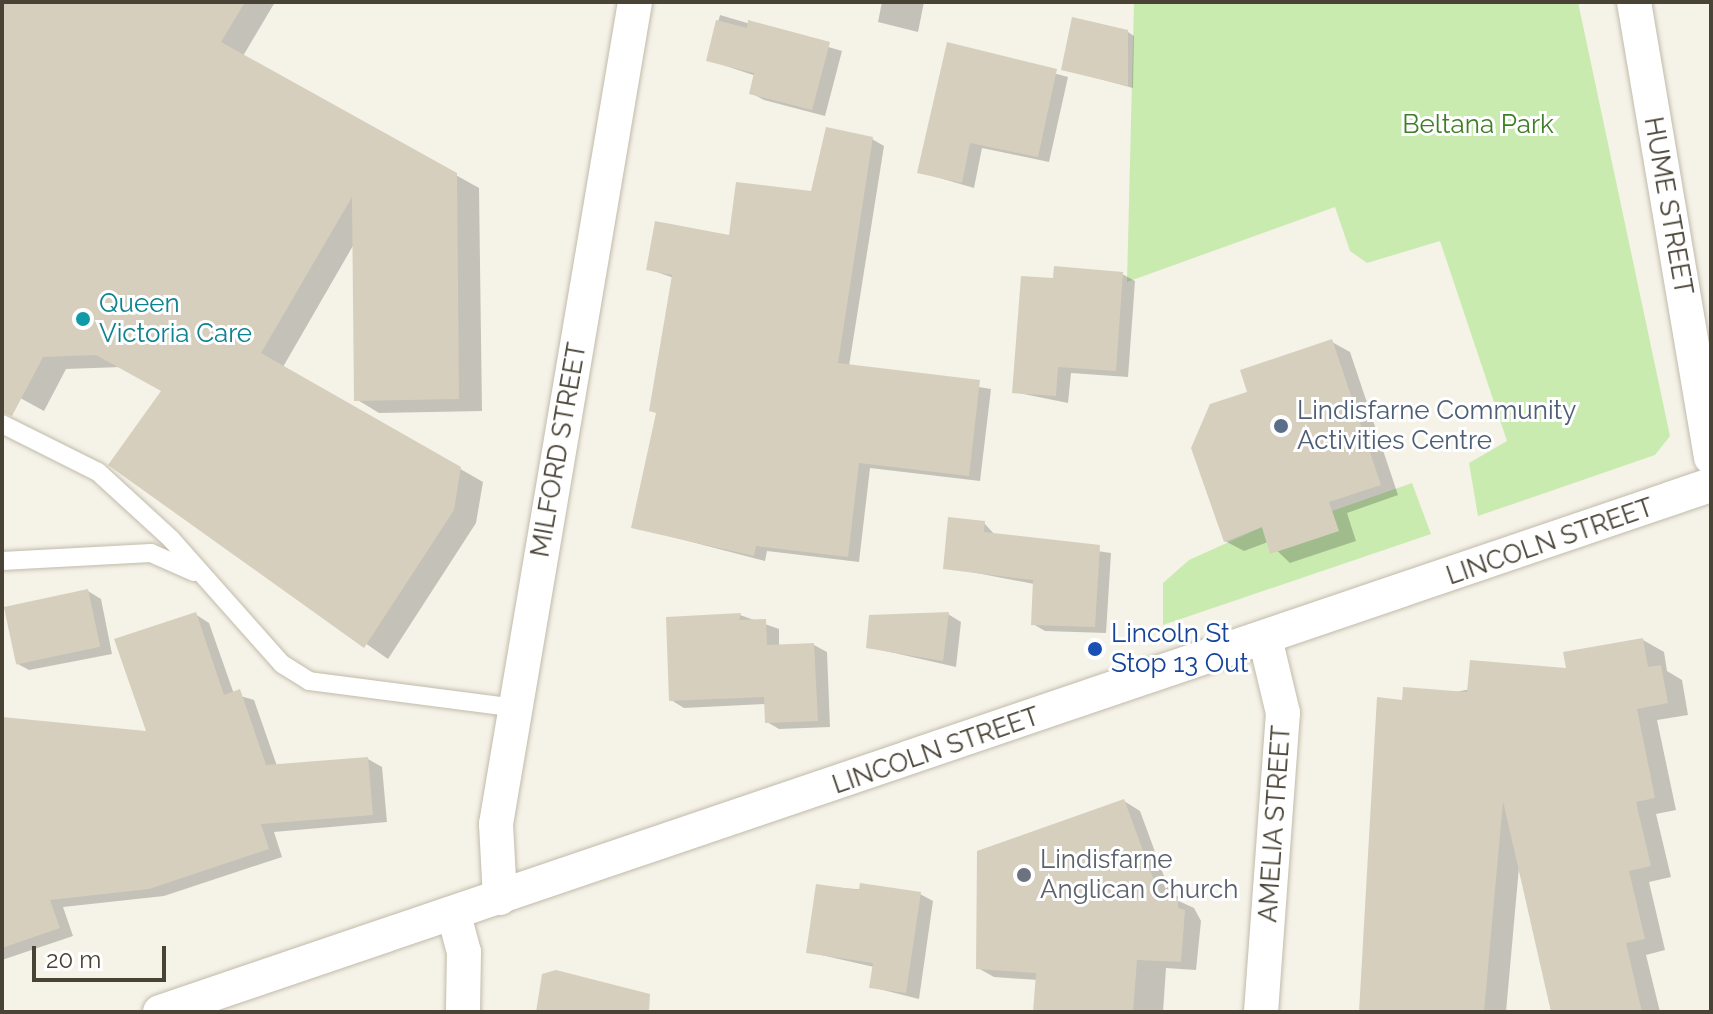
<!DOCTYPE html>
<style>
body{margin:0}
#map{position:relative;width:1713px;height:1014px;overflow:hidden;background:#f5f2e8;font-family:Raleway,sans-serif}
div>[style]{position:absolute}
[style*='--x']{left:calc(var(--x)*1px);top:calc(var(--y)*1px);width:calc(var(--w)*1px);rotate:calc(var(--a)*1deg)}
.green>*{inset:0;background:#caebaf}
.shadow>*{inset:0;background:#0003}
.building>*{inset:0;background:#d7cfbd;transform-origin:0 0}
.roads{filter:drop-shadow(0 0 2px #c1bbaa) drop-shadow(0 0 2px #c1bbaa)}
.service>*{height:18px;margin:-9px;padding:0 9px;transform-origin:9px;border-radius:9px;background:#fff}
.minor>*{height:34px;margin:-17px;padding:0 17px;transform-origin:17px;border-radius:17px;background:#fff}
.dots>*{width:22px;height:22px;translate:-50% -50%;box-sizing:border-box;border:4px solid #fff;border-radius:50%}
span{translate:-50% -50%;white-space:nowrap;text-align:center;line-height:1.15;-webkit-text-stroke:6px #fff;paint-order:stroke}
.park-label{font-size:26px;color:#3e7e26}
.street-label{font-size:26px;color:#494336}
.culture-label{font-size:26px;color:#0d838f}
.left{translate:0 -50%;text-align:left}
.service-label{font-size:26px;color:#4e5e75}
.transit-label{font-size:26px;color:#164399}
.worship-label{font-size:26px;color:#5b616d}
.frame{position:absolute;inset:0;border:4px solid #494336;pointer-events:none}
.scale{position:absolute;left:32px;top:946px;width:134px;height:36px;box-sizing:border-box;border:4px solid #494336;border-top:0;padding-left:10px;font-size:24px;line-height:28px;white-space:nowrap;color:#494336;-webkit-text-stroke:6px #fff;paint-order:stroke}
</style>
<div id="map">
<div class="green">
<div style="clip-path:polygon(1134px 2px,1578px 2px,1670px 436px,1655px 455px,1478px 516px,1469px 463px,1507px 441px,1440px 241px,1367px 263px,1350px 251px,1335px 207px,1127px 282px)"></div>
<div style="clip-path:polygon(1412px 483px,1431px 534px,1163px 625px,1163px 583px,1189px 560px,1262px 527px,1270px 553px,1338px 531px,1332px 511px)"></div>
</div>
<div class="shadow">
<div style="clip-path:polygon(2px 2px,275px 2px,243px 56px,479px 188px,482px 411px,379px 413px,356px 399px,354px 244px,283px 367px,483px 482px,476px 523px,388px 659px,111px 465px,164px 390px,121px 367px,66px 369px,44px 411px,2px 388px)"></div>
<div style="clip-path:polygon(882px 2px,924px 2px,918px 32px,878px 22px)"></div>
<div style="clip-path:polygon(720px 15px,842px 51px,825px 116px,764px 100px,751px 93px,756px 76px,708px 60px)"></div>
<div style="clip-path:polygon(1128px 32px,1134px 36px,1133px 88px,1063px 69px)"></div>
<div style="clip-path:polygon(949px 45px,1068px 77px,1049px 162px,982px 148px,974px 188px,919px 172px)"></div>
<div style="clip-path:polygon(872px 139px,884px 146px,849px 366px,991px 389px,980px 481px,870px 468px,859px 562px,767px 551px,765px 561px,634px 527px,658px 414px,674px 278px,648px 269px,731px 237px,813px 194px)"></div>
<div style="clip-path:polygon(1122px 274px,1135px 281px,1128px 377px,1071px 373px,1068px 403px,1014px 392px)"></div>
<div style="clip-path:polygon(1332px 342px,1350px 352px,1398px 495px,1347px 513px,1356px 541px,1290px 563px,1268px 542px,1244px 551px,1225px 541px,1250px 393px)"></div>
<div style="clip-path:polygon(984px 523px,996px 536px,1111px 553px,1106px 633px,1045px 631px,1033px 624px,1034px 584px,945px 567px)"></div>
<div style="clip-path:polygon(88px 591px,101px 599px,112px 654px,29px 670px,16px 663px)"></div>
<div style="clip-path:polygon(195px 614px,209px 623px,234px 694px,254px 700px,277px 766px,368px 759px,382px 767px,387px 822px,274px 832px,282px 857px,164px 896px,63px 907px,73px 936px,2px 960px,2px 719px,149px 733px)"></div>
<div style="clip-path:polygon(948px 614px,961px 622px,956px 667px,868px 647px)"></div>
<div style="clip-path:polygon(740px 615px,779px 629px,779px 646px,814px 645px,827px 652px,830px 727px,779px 729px,767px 722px,766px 704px,684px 708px,671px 700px)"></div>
<div style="clip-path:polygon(1643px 640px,1664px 652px,1667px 671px,1682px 680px,1688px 715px,1657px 720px,1676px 810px,1656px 814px,1671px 877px,1649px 882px,1665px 950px,1646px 955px,1660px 1012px,1553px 1012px,1519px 867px,1506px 1012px,1360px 1012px,1404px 702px,1569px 670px)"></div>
<div style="clip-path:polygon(1124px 801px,1140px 811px,1172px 898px,1194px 908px,1201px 921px,1196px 970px,1166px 968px,1163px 1012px,1035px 1012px,1038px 980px,994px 977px,978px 968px)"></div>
<div style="clip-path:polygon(817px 886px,920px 894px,933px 901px,919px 999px,871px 987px,874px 967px,808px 952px)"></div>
</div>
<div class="building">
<div style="clip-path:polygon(2px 2px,245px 2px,221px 42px,457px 173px,459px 399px,354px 401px,352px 197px,261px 353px,461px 467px,454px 510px,364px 648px,108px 465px,161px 391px,96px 355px,43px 357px,12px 416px,2px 412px)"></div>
<div style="clip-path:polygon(1072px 17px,1128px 30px,1128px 86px,1061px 70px)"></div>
<div style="clip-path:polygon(716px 20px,747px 28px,748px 20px,830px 42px,812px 110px,749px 94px,754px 73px,706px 61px)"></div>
<div style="clip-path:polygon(947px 42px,1057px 69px,1038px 157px,970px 143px,962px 183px,917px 173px)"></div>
<div style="clip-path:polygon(826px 127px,873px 137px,838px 363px,980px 380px,969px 476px,859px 463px,848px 557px,756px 546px,754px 556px,631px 528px,656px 413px,649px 411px,672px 275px,646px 270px,655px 221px,729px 235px,736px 182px,811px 191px)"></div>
<div style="clip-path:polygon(1054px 266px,1123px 272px,1116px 371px,1058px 367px,1056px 396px,1012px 393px,1021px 276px,1053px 278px)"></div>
<div style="clip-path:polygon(1332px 339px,1381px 485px,1329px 502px,1339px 531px,1270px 554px,1262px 527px,1224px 542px,1191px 448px,1210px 404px,1247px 392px,1240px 370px)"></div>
<div style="clip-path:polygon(948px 517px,985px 521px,984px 532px,1100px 545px,1095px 627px,1031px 625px,1033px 580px,943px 569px)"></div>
<div style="left:88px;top:589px;width:59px;height:86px;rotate:78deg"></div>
<div style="clip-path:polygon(196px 612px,224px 695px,240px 689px,266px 765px,368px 757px,373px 815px,261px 824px,269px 849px,149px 889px,50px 900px,60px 928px,2px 948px,2px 717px,146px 731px,114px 639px)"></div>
<div style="clip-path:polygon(949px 612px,943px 661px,866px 648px,869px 615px)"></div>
<div style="clip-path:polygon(741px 613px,739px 620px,766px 619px,767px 645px,814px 643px,818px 721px,765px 723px,764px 697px,669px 701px,666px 617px)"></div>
<div style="clip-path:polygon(1643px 638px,1648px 667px,1661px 665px,1668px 703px,1637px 709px,1655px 798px,1636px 802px,1651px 866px,1629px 871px,1645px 939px,1626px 943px,1642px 1012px,1551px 1012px,1503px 801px,1484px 1012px,1359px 1012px,1377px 697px,1402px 700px,1403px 687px,1467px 692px,1470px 660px,1566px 668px,1563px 652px)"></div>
<div style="clip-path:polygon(1124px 799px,1159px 894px,1178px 896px,1178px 908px,1185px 910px,1181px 962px,1137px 960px,1133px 1012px,1033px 1012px,1036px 973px,976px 969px,977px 851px)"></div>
<div style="clip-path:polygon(860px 883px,921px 892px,906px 993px,869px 988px,873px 963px,806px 953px,816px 884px,859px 890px)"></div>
<div style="clip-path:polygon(556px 970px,650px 994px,649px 1012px,536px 1012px,542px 974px)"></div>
</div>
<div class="roads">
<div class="service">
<div style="--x:2;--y:424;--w:107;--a:26.6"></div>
<div style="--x:98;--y:472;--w:99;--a:42.5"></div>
<div style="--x:171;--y:539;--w:167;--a:48.4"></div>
<div style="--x:282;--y:664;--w:32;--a:32"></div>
<div style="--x:309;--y:681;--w:209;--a:7.4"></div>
<div style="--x:2;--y:561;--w:149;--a:-3.1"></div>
<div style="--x:151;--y:553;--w:47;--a:23.8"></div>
</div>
<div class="minor">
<div style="--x:1634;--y:2;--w:462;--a:80.4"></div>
<div style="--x:500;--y:898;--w:74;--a:-93.1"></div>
<div style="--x:496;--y:824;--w:834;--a:-80.4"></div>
<div style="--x:454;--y:915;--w:38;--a:75"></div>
<div style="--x:464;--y:952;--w:60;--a:91"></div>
<div style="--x:160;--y:1012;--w:1638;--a:-18.77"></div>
<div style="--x:1261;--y:1012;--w:300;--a:-85.8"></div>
<div style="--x:1283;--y:713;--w:77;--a:-103.5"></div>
</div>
</div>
<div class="dots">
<div style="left:83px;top:319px;background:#0f9aa8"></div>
<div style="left:1281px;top:426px;background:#5c6f8a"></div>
<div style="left:1095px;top:649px;background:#1a4fb4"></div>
<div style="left:1024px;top:875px;background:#6b7280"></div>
</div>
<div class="park-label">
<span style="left:1478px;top:125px">Beltana Park</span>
</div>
<div class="street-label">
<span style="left:1668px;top:206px;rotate:80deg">HUME STREET</span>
<span style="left:559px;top:450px;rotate:-80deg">MILFORD STREET</span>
<span style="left:1550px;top:542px;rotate:-19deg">LINCOLN STREET</span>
<span style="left:936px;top:751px;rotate:-19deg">LINCOLN STREET</span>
<span style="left:1275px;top:824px;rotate:-86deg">AMELIA STREET</span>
</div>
<div class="culture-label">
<span class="left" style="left:99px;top:319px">Queen<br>Victoria Care</span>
</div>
<div class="service-label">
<span class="left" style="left:1297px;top:426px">Lindisfarne Community<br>Activities Centre</span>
</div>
<div class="transit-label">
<span class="left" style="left:1111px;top:649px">Lincoln St<br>Stop 13 Out</span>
</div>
<div class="worship-label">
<span class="left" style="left:1040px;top:875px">Lindisfarne<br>Anglican Church</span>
</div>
<div class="frame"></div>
<div class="scale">20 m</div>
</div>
